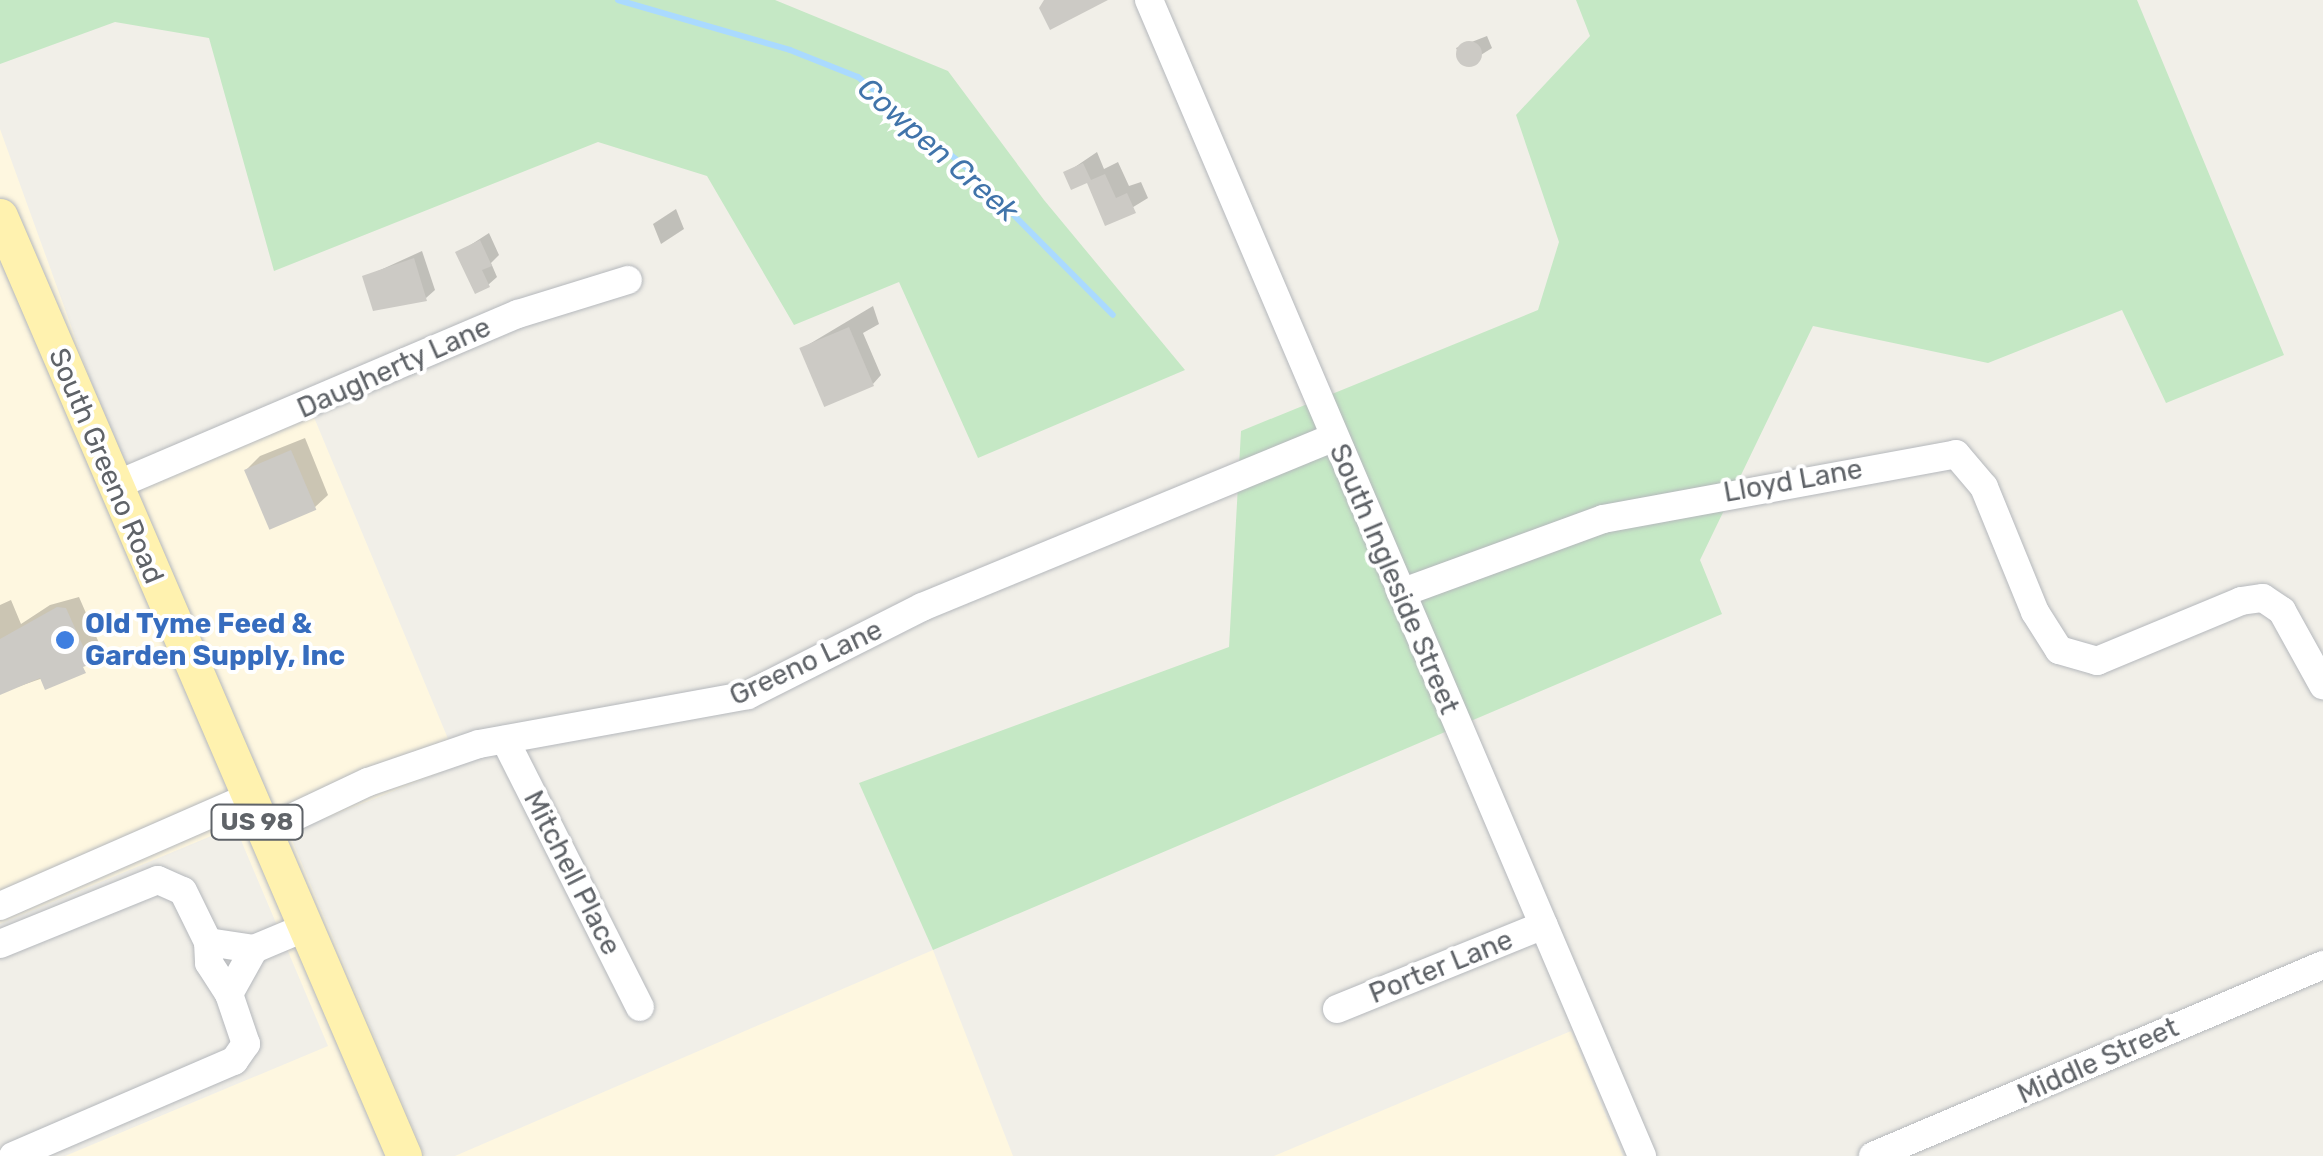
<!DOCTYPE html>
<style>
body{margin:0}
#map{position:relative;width:2323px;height:1156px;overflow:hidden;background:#f1efe8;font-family:Rubik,sans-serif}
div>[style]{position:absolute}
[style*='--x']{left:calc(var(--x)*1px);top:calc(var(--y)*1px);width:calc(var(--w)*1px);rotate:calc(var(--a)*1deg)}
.commercial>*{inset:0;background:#fef7e0}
.green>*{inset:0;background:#c5e8c5}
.shadow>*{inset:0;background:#0003}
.stream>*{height:6px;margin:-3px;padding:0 3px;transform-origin:3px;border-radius:3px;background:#aadaff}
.building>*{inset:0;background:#cccac5;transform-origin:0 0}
.round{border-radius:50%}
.roads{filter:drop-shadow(0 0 2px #b5b8bc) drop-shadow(0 0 2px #b5b8bc)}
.minor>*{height:28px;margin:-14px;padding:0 14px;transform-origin:14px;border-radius:14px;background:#fff}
.major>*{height:35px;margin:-17.5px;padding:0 17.5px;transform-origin:17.5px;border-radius:17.5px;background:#fff2af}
.dots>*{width:28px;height:28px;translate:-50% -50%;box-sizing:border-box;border:5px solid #fff;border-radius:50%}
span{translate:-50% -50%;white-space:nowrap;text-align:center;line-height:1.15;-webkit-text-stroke:8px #fff;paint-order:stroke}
.shield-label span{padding:2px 8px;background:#fff;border:2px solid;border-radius:8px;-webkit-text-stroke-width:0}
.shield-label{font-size:25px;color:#5f6368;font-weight:700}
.street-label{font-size:28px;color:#5f6368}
.shop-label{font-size:28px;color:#366cbe;font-weight:700}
.left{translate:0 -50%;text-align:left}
.water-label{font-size:30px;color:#4174aa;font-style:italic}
</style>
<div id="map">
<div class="commercial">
<div style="clip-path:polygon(0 129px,122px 467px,303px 391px,459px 765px,289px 833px,425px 1156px,65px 1156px,328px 1046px,235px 826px,0 924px)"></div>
<div style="clip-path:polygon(933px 950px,1013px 1156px,455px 1156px)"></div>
<div style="clip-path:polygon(1571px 1031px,1623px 1156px,1274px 1156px)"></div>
</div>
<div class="green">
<div style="clip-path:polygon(0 0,775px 0,948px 71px,1044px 200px,1185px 370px,978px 458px,899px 282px,794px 325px,707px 176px,598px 142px,274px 271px,209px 38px,115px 22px,0 64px)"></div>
<div style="clip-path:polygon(1576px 0,2137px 0,2284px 355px,2166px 403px,2122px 310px,1988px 363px,1813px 326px,1700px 560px,1722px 614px,933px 950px,859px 783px,1229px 647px,1241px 431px,1538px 310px,1559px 242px,1516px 115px,1590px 36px)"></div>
</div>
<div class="shadow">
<div style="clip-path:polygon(1487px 36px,1492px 48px,1465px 65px,1456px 48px)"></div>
<div style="clip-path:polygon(1097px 152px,1104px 169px,1118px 162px,1129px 186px,1141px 182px,1148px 198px,1107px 223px,1089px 179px,1066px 173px)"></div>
<div style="clip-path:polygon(676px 209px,684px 229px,661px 244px,653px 224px)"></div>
<div style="clip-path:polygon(489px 233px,499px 255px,491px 263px,497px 277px,488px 285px,458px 253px)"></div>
<div style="clip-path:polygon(422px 251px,435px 290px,426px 298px,375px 308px,365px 277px)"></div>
<div style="clip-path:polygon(873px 306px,879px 324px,863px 333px,881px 375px,873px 384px,801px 349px)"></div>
<div style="clip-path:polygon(305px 438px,328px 495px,314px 508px,247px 469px,260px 456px)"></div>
<div style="clip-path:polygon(79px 597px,102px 650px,89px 662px,0 693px,0 605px,11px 600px,21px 624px,50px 605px)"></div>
</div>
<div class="stream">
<div style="--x:618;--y:0;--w:179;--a:16.2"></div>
<div style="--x:790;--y:50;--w:73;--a:21.7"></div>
<div style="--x:858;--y:77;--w:145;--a:40"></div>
<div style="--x:969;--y:170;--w:204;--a:45.2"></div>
</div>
<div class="building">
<div style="clip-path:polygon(1044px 0,1108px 0,1050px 30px,1039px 8px)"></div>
<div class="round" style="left:1456px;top:41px;width:26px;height:26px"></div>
<div style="clip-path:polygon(1083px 163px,1091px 180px,1105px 174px,1116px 198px,1127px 193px,1136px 213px,1105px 226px,1087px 183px,1071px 190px,1063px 172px)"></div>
<div style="clip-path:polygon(480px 240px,492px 266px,482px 270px,490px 287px,475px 294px,455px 252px)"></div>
<div style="clip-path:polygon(414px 258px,427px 301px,373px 311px,362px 276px)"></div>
<div style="left:849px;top:327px;width:64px;height:54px;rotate:67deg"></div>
<div style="left:291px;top:450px;width:65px;height:51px;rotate:67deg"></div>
<div style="clip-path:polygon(57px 607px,66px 608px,91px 664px,83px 667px,86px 673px,45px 690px,40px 678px,0 695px,0 639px)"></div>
</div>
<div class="roads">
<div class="minor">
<div style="--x:1149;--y:0;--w:1257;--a:66.9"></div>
<div style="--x:114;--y:486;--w:439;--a:-23.1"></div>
<div style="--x:518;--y:314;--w:115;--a:-17.2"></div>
<div style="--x:1401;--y:593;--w:215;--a:-20.1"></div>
<div style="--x:1603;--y:519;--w:359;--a:-10.4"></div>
<div style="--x:1956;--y:454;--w:43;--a:49.7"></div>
<div style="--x:1984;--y:487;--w:135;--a:67.8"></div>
<div style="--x:2035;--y:612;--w:45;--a:57.7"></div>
<div style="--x:2059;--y:650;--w:40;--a:16"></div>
<div style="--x:2097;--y:661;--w:156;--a:-22.6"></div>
<div style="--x:2241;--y:601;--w:22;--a:-8"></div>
<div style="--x:2263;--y:598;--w:23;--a:34"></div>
<div style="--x:2282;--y:611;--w:85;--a:61"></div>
<div style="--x:505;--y:740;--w:299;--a:63.2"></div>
<div style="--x:262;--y:832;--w:117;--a:-25.3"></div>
<div style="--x:368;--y:782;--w:117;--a:-18.9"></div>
<div style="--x:479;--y:744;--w:273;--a:-10.3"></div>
<div style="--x:748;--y:695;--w:195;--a:-26.8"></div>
<div style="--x:922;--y:607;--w:444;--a:-22.4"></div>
<div style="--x:0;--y:906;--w:270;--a:-23.6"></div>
<div style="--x:208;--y:942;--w:21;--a:87"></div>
<div style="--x:209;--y:963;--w:37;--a:57"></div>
<div style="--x:0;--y:944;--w:170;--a:-22.1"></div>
<div style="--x:158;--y:880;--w:27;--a:24"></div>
<div style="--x:183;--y:891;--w:57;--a:63.9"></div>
<div style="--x:208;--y:942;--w:47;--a:8.7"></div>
<div style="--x:1337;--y:1009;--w:223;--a:-22.1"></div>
<div style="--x:13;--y:1156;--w:241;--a:-23.3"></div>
<div style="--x:234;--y:1061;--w:21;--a:-55"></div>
<div style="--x:246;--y:1044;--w:53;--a:-108.8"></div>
<div style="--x:229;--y:994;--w:51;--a:-60.9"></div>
<div style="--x:254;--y:949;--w:54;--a:-22.8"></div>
<div style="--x:1873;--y:1156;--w:489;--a:-23"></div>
</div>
<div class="major">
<div style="--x:0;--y:216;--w:1023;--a:66.74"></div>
</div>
</div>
<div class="dots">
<div style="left:65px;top:640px;background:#3f7fe0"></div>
</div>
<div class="shield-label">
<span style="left:257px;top:822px">US 98</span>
</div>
<div class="street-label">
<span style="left:394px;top:368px;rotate:-24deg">Daugherty Lane</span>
<span style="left:106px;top:466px;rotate:67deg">South Greeno Road</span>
<span style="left:1793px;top:481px;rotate:-10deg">Lloyd Lane</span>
<span style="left:1394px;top:579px;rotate:67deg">South Ingleside Street</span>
<span style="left:806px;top:663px;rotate:-25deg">Greeno Lane</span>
<span style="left:572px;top:873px;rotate:63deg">Mitchell Place</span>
<span style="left:1441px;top:967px;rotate:-22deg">Porter Lane</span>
<span style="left:2098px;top:1061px;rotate:-24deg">Middle Street</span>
</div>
<div class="shop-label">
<span class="left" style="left:85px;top:640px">Old Tyme Feed &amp;<br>Garden Supply, Inc</span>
</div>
<div class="water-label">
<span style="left:938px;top:150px;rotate:41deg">Cowpen Creek</span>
</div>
</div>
